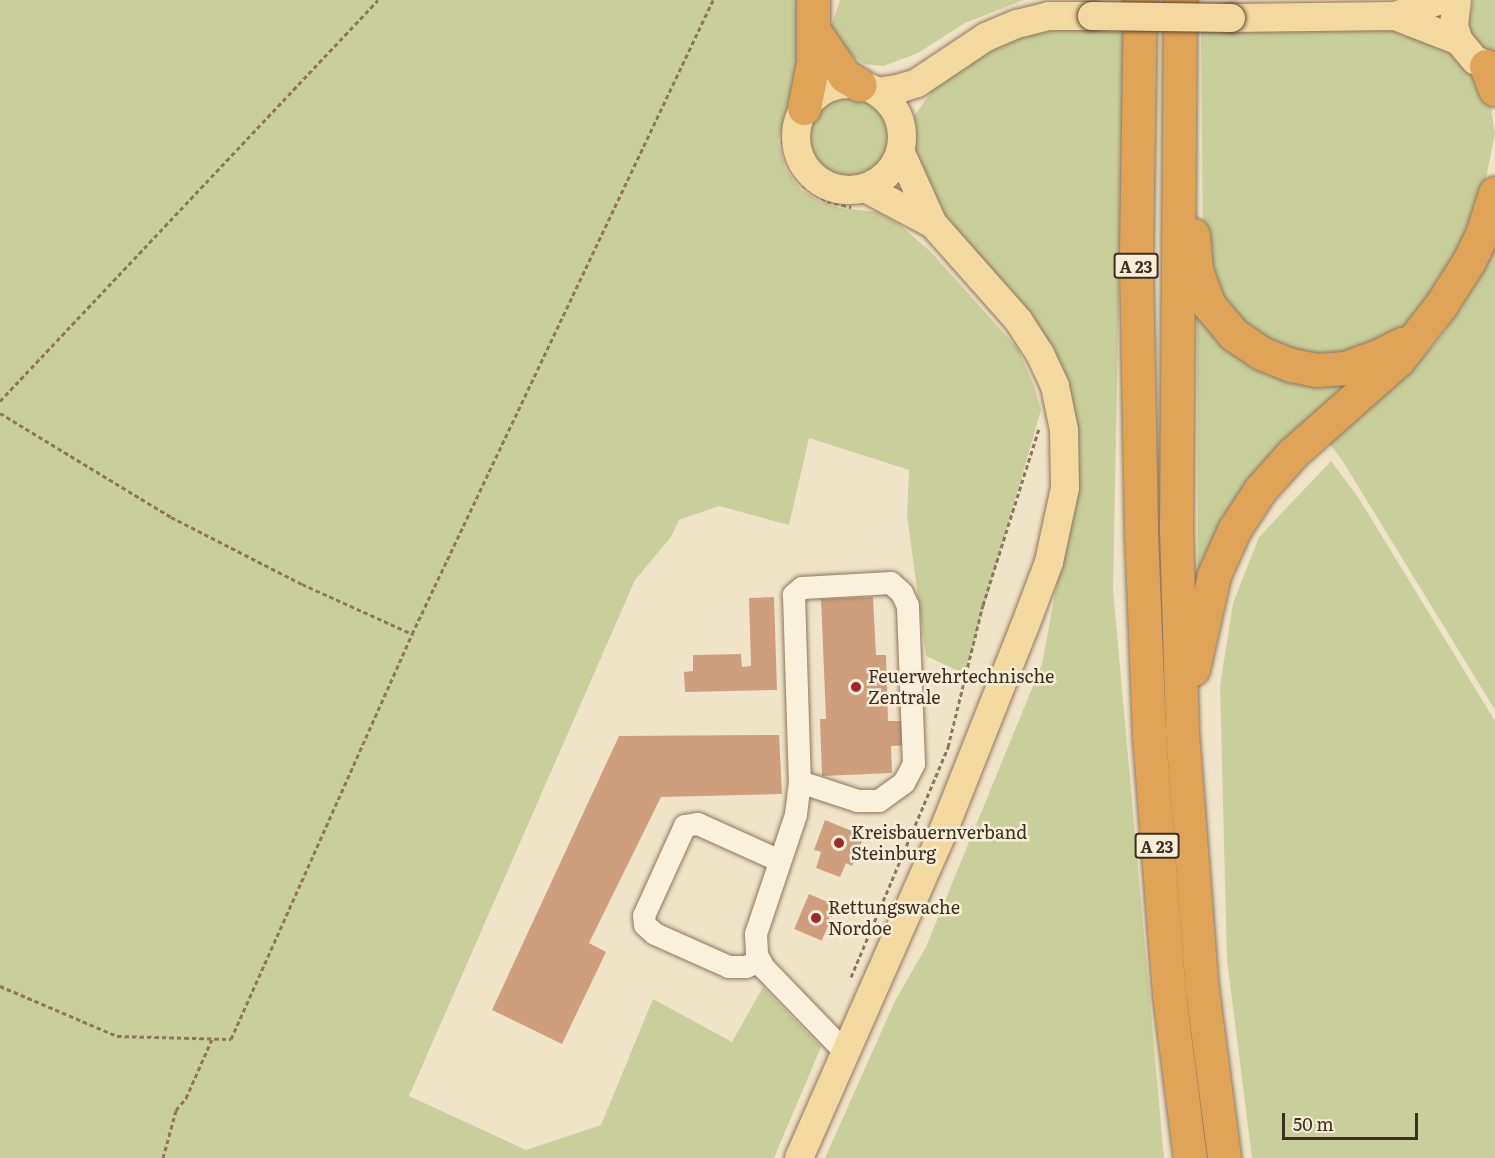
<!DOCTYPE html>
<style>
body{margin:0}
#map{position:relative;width:1495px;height:1158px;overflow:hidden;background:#f0e4c8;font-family:Literata,serif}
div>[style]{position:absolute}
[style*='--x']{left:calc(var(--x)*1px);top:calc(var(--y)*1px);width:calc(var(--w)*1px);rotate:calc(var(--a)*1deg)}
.green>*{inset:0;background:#c9cf9b}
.round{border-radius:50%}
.building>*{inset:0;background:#cf9f7d;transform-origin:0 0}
.path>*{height:3px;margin-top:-1.5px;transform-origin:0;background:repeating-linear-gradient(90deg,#8d765c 0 4.5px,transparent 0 7.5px)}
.roads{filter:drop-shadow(0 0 2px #8d765c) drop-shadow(0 0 2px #8d765c)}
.minor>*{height:22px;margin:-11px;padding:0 11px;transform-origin:11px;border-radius:11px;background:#faf1dc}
.major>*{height:28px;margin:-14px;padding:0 14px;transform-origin:14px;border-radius:14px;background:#f3d9a0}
.major>.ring{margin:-14px;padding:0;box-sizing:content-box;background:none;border:28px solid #f3d9a0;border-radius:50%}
.highway>*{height:33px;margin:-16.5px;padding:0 16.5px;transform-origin:16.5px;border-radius:16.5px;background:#e0a458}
.bridges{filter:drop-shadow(0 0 2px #5b4430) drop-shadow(0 0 2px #5b4430)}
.major-bridge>*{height:28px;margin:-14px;padding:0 14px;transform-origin:14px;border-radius:14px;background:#f3d9a0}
.dots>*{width:16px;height:16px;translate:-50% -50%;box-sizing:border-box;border:3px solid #f7eed8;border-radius:50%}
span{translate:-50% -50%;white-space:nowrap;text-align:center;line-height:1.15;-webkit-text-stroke:5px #f7eed8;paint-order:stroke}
.shield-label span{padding:2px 4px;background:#f7eed8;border:2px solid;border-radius:4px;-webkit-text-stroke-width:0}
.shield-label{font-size:16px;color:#3d2e20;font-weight:700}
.poi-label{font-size:18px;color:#3d2e20}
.left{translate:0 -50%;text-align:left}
.scale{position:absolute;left:1282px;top:1113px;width:136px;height:27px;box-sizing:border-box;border:3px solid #3d2e20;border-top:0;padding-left:8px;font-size:18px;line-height:21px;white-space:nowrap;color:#3d2e20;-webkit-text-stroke:4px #f7eed8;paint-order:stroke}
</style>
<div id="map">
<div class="green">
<div style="clip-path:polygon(0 0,800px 0,802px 55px,778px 142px,785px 168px,800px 189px,819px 201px,840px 208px,878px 212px,900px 225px,931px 252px,1018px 349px,1034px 386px,1041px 410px,965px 674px,926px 656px,907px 515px,909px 470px,809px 438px,789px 525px,719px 506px,679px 520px,671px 537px,635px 580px,409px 1096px,526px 1150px,601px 1125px,653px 999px,732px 1042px,763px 987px,821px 1047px,774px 1158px,0 1158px)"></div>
<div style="clip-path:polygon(840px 0,1024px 0,965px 23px,918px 53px,883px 66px,864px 64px,848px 52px,830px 30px)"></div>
<div style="clip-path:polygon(1473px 0,1495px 0,1495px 57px,1480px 48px,1472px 37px,1469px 24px)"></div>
<div style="clip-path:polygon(1051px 26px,1124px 33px,1113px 589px,1164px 1158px,825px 1158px,895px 1001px,926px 947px,1042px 664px,1075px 487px,1067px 383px,1052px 347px,1030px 312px,944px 218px,909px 152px,910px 122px,936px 85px,991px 45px)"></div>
<div style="clip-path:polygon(1201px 26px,1400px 29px,1449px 44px,1489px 93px,1495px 134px,1482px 197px,1456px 263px,1414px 324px,1320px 363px,1238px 326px,1203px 267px)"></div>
<div class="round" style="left:810px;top:97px;width:82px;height:82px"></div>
<div style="clip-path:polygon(1495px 244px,1495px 710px,1342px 460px,1325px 438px,1404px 378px,1442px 336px,1490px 258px)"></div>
<div style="clip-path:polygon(1197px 300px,1223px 339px,1382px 364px,1319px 418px,1198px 595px)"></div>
<div style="clip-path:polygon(1331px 461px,1358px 497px,1495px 721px,1495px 1158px,1252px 1158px,1227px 960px,1220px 686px,1233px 603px,1259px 537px)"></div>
</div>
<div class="building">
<div style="clip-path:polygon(774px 597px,777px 690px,685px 692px,684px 672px,693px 671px,693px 655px,741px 654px,742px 667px,751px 666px,749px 598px)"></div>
<div style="clip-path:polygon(873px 597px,876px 655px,886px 655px,888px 721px,900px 721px,907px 726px,912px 745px,891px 746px,892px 773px,822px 776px,820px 719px,826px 719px,821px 599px)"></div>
<div style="clip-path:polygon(779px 735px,782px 794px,661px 797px,589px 943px,606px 952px,562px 1044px,492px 1010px,619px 736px)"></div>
<div style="clip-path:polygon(825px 820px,864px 836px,852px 866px,846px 863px,840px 877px,816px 868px,821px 852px,814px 850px)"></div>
<div style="left:809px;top:894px;width:30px;height:38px;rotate:23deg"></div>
</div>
<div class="path">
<div style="--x:785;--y:126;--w:14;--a:102"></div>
<div style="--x:782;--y:140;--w:21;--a:76"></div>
<div style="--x:787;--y:160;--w:30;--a:57"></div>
<div style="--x:803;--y:185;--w:29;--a:34"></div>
<div style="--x:827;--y:201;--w:25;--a:14"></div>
<div style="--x:0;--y:401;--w:551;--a:-46.69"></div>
<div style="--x:0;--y:413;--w:200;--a:31.3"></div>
<div style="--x:171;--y:517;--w:147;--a:27.1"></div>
<div style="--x:302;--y:584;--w:121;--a:24.4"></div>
<div style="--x:851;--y:977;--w:250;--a:-67.1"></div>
<div style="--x:948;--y:747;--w:146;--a:-76.2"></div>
<div style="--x:983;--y:605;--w:186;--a:-72.4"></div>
<div style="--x:0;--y:986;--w:127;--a:23.1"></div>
<div style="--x:117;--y:1036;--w:114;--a:1.5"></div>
<div style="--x:231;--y:1039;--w:444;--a:-65.9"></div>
<div style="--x:412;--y:634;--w:702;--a:-64.6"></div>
<div style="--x:163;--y:1158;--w:50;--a:-74.8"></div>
<div style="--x:176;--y:1110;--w:16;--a:-50"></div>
<div style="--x:186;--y:1098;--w:64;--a:-66.2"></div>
</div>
<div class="roads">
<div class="minor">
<div style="--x:800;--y:782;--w:61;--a:18.1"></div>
<div style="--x:858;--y:801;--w:21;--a:0"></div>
<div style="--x:879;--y:801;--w:31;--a:-36"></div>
<div style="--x:904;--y:783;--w:21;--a:-62"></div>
<div style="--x:914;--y:764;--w:158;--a:-92.2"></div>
<div style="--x:908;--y:606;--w:14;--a:-115"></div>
<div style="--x:902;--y:593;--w:15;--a:-138"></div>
<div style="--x:891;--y:583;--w:89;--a:176.8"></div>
<div style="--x:802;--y:588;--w:11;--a:139"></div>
<div style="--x:794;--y:595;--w:187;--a:88.2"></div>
<div style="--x:800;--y:782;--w:33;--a:97"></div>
<div style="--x:796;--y:815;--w:126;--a:108.6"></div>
<div style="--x:756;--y:934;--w:21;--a:87"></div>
<div style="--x:757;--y:955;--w:15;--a:62"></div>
<div style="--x:764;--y:968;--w:117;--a:46"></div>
<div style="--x:760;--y:961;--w:15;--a:157"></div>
<div style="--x:746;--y:967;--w:17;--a:180"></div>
<div style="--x:729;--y:967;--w:81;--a:-156"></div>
<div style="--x:655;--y:934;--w:13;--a:-138"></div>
<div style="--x:645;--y:925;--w:9;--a:-96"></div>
<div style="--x:644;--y:916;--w:99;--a:-65.5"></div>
<div style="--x:685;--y:826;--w:13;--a:-9"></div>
<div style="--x:698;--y:824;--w:90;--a:24.3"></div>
</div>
<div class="major">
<div style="--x:1457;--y:0;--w:26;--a:97"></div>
<div style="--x:1454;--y:26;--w:16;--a:72"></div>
<div style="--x:1459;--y:41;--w:25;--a:50"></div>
<div style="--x:1475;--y:60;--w:22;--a:22"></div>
<div style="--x:1395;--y:16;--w:69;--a:21.3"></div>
<div style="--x:1231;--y:18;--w:164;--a:-0.7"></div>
<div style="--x:1395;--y:16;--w:49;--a:-19.2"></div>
<div class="ring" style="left:796px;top:84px;width:78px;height:78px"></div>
<div style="--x:877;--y:92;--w:24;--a:-9"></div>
<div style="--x:901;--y:88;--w:17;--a:-17"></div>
<div style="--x:917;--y:83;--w:83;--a:-33.7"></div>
<div style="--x:986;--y:37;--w:34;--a:-23"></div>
<div style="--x:1017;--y:24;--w:33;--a:-14"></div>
<div style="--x:1049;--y:16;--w:43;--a:0"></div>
<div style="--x:865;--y:188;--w:77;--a:27.9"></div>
<div style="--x:799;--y:1158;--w:360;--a:-66.2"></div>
<div style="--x:944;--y:829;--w:230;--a:-68.3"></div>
<div style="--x:1029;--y:615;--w:57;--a:-69.3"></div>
<div style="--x:1049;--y:562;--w:76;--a:-77.8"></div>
<div style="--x:1065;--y:488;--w:58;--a:-91"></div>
<div style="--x:1064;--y:430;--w:45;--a:-101.6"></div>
<div style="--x:1055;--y:386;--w:35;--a:-115"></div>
<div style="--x:1040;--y:354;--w:40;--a:-122.9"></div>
<div style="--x:1018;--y:320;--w:128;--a:-131.5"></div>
<div style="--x:933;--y:224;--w:80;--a:-114.3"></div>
</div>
<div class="highway">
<div style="--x:1140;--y:0;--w:268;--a:90.9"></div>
<div style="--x:1136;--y:268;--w:265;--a:88.9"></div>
<div style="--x:1141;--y:533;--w:202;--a:87.7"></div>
<div style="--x:1149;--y:735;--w:260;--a:85.6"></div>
<div style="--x:1169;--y:994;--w:165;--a:82.7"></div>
<div style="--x:1180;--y:0;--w:529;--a:90.43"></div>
<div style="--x:1176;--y:529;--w:204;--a:88.3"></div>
<div style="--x:1182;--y:733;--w:258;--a:85.6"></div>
<div style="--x:1202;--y:990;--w:169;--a:82.5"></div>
<div style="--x:814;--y:31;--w:55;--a:55.4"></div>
<div style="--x:845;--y:76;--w:17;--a:31"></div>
<div style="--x:1486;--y:66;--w:25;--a:69"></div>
<div style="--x:804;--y:108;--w:46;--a:-78.7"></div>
<div style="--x:813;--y:63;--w:63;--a:-90"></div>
<div style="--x:1193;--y:235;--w:35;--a:85"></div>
<div style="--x:1196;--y:270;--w:37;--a:70"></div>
<div style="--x:1209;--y:305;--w:38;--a:50"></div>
<div style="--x:1233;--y:334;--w:34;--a:34"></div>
<div style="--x:1261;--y:353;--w:32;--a:22"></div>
<div style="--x:1291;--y:365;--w:26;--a:11"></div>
<div style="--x:1317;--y:370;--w:28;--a:-4"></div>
<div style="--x:1345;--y:368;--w:37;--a:-20"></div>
<div style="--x:1380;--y:355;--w:25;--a:-27"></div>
<div style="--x:1193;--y:669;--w:96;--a:-77.4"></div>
<div style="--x:1214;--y:575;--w:49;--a:-66"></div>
<div style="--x:1234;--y:530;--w:48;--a:-57"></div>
<div style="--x:1260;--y:490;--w:50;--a:-48.3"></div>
<div style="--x:1293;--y:453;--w:140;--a:-41.5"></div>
<div style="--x:1398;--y:360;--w:70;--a:-52"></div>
<div style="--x:1441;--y:305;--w:52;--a:-57.5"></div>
<div style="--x:1469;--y:261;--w:30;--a:-64"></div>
<div style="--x:1482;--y:234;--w:43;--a:-72.4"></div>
</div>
</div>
<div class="bridges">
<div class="major-bridge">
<div style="--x:1092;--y:16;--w:139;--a:0.8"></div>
</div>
</div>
<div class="dots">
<div style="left:856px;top:687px;background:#9e2a2b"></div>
<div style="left:839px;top:843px;background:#9e2a2b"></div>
<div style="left:816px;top:918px;background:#9e2a2b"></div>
</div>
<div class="shield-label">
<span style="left:1136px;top:266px">A 23</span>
<span style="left:1157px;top:846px">A 23</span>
</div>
<div class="poi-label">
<span class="left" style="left:868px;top:687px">Feuerwehrtechnische<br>Zentrale</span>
<span class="left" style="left:851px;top:843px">Kreisbauernverband<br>Steinburg</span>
<span class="left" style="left:828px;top:918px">Rettungswache<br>Nordoe</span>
</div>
<div class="scale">50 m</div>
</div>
